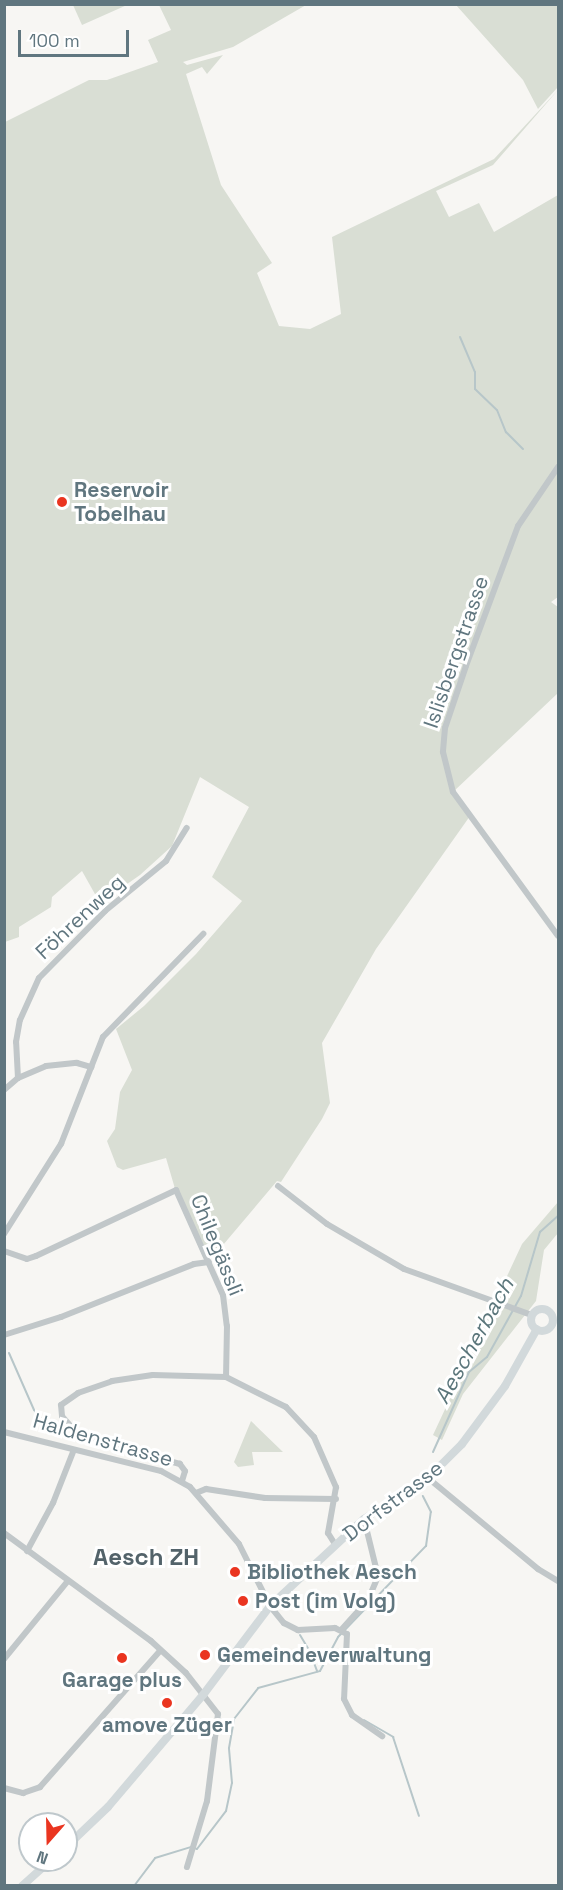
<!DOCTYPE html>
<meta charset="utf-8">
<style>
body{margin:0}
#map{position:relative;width:563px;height:1890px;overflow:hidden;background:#f7f6f3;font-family:"Space Grotesk",sans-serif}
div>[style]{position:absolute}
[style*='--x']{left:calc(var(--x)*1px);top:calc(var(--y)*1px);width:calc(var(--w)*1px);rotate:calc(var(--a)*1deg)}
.green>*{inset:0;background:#d9ded4}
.stream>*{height:2px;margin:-1px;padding:0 1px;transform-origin:1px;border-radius:1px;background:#b7c6c9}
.street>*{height:6px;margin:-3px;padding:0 3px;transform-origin:3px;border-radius:3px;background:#c1c7c9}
.secondary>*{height:8px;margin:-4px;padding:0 4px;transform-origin:4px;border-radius:4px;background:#d2d9db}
.secondary>.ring{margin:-4px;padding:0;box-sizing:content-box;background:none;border:8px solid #d2d9db;border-radius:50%}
.dots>*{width:16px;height:16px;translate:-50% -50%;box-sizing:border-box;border:3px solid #fff;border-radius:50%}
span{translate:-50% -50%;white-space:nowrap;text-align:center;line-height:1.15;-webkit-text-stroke:6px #fff;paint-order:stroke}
.poi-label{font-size:21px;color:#60767f;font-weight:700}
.left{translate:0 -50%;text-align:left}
.street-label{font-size:21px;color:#60767f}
.water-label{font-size:22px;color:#5b767b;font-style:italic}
.quarter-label{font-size:24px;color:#53636a;font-weight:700}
.frame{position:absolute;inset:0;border:6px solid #60767f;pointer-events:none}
.north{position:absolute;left:18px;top:1812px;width:60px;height:60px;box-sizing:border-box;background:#fff;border:2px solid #bfc8cc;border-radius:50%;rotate:200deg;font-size:16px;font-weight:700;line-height:24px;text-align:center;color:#60767f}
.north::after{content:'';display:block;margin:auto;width:21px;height:27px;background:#ea3520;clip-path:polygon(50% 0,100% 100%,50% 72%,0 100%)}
.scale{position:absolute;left:18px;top:30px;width:111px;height:27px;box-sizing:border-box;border:3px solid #60767f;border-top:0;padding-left:8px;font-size:18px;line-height:21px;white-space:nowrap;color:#60767f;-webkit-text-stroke:4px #fff;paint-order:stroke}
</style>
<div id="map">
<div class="green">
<div style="clip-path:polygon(73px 5px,127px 5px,82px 25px)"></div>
<div style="clip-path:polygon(159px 5px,306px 5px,233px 47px,183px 62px,187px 65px,223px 55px,207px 74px,202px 67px,186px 74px,221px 185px,272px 263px,257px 273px,279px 326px,310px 329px,341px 314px,332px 237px,494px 159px,558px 90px,493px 165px,436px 191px,449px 217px,479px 203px,494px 232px,558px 195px,558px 597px,551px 602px,558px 607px,558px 693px,453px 792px,470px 816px,376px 949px,322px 1043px,330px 1103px,322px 1119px,281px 1182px,277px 1181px,212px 1258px,203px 1257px,178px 1199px,166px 1158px,123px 1170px,117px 1167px,107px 1141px,115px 1129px,120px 1092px,132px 1070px,116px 1029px,144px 1006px,196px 954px,242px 901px,212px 877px,249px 807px,200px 777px,172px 846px,140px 875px,100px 903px,82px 871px,52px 897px,51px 907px,19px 927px,19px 937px,5px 942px,5px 122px,89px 80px,107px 80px,158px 62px,148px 40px,171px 30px)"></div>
<div style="clip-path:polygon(456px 5px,558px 5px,558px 87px,538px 109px,523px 80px)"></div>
<div style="clip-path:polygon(558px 1202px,558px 1233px,544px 1250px,536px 1301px,463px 1394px,442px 1440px,433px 1435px,522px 1244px)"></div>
<div style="clip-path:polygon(251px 1421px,283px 1452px,252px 1452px,254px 1465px,238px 1467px,234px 1462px)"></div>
</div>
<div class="stream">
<div style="--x:460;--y:337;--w:38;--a:67"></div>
<div style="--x:475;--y:372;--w:17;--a:90"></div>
<div style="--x:475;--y:389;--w:30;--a:44"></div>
<div style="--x:497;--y:410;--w:24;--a:68"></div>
<div style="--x:506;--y:432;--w:24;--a:45"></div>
<div style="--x:9;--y:1353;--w:62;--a:66.3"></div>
<div style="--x:34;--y:1410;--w:28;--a:52"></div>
<div style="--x:433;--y:1452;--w:88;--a:-65.8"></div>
<div style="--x:469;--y:1372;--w:23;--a:-40"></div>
<div style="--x:487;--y:1357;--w:70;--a:-60.9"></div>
<div style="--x:521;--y:1296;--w:67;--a:-73.5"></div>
<div style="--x:540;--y:1232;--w:24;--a:-42"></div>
<div style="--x:300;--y:1635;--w:23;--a:59"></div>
<div style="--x:314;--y:1663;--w:9;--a:69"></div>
<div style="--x:364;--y:1720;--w:34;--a:30"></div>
<div style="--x:393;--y:1737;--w:83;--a:71.8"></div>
<div style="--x:134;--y:1886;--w:35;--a:-53"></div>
<div style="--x:155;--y:1858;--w:38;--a:-17"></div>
<div style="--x:191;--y:1847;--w:6;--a:18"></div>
<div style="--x:197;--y:1849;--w:48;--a:-52.7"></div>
<div style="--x:226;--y:1811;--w:29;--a:-78"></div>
<div style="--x:232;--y:1783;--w:35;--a:-95"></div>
<div style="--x:229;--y:1748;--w:29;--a:-80"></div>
<div style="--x:234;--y:1719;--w:39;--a:-52"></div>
<div style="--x:258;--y:1688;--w:64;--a:-15.3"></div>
<div style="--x:320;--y:1671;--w:38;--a:-62"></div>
<div style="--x:338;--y:1637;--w:127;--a:-46"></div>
<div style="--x:426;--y:1546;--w:34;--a:-82"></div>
<div style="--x:431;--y:1512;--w:18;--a:-117"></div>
</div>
<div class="street">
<div style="--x:558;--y:467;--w:71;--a:124.1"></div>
<div style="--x:518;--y:526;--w:149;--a:110.4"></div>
<div style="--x:466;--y:666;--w:65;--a:108.7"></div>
<div style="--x:445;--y:728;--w:24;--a:95"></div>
<div style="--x:443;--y:752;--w:41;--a:76"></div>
<div style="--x:453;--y:792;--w:178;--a:53.9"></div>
<div style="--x:18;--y:1078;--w:36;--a:-93"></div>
<div style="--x:16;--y:1042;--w:22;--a:-80"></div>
<div style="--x:20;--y:1020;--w:46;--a:-65.7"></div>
<div style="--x:39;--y:978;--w:94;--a:-45.4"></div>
<div style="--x:105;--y:911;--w:79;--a:-39.3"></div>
<div style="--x:166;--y:861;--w:39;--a:-58"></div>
<div style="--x:4;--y:1090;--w:18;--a:-41"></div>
<div style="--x:18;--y:1078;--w:30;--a:-23"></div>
<div style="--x:46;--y:1066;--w:31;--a:-6"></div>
<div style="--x:77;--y:1063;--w:15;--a:16"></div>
<div style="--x:278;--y:1186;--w:62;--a:37.8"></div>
<div style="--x:327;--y:1224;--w:89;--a:30.3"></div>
<div style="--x:404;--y:1269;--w:136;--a:19.8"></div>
<div style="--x:4;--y:1234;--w:107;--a:-57.7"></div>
<div style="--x:61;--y:1144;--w:115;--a:-68.6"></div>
<div style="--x:103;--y:1037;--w:144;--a:-45.8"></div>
<div style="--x:4;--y:1251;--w:24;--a:19"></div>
<div style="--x:27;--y:1259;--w:9;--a:-18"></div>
<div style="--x:36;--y:1256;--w:155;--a:-25.2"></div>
<div style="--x:176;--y:1190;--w:115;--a:65.9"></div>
<div style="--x:223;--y:1295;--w:31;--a:83"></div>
<div style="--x:227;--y:1326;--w:51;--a:91.1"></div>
<div style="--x:226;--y:1377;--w:67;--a:26.6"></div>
<div style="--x:286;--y:1407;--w:41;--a:47"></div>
<div style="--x:314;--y:1437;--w:55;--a:66.3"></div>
<div style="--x:336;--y:1487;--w:47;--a:99.9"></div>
<div style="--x:328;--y:1533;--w:13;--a:58"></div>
<div style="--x:4;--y:1335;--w:60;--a:-17.5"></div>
<div style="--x:61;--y:1317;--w:143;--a:-21.7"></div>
<div style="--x:194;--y:1264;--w:15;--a:-8"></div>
<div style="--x:4;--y:1432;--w:162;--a:14"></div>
<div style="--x:161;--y:1471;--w:33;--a:29"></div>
<div style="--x:190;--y:1487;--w:75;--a:49.3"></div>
<div style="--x:239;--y:1544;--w:69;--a:63.4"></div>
<div style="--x:270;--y:1606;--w:22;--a:51"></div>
<div style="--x:284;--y:1623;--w:16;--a:27"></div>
<div style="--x:298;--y:1630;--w:37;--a:-3"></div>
<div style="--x:335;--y:1628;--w:13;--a:27"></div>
<div style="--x:347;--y:1634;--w:65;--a:92.6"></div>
<div style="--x:344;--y:1699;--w:18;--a:63"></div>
<div style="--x:352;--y:1715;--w:37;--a:35"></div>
<div style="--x:428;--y:1478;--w:143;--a:39.6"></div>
<div style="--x:538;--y:1569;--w:23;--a:31"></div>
<div style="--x:182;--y:1481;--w:10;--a:-73"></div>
<div style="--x:185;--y:1471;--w:9;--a:-126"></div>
<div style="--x:180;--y:1464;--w:73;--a:-164.8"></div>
<div style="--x:110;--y:1445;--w:39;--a:-157"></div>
<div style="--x:74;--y:1430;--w:18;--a:-131"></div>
<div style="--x:62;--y:1416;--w:11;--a:-95"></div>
<div style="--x:61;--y:1405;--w:21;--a:-35"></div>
<div style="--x:78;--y:1393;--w:36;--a:-19"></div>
<div style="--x:112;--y:1381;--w:41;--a:-8.3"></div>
<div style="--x:153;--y:1375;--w:73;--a:1.6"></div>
<div style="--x:196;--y:1493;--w:11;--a:-22"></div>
<div style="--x:206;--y:1489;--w:60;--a:8.7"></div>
<div style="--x:265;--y:1498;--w:71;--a:0.8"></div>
<div style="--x:4;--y:1533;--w:182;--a:36.3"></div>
<div style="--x:151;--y:1641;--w:47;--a:42.4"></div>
<div style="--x:186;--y:1673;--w:52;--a:52"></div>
<div style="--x:218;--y:1714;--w:88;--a:97.2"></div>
<div style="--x:207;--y:1801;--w:69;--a:106.9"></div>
<div style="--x:27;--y:1551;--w:55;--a:-61.6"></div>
<div style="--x:53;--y:1503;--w:55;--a:-68.6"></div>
<div style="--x:342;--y:1629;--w:39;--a:-48"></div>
<div style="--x:368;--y:1600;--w:26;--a:-67"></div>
<div style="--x:378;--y:1576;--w:59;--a:-103.8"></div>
<div style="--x:4;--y:1659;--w:99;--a:-50.7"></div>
<div style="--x:4;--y:1788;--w:20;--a:15"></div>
<div style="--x:23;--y:1793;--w:18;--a:-19"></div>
<div style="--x:40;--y:1787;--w:181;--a:-48.6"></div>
</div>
<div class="secondary">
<div class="ring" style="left:531px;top:1309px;width:14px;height:14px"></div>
<div style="--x:66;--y:1847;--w:58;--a:-43.6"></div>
<div style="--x:108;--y:1807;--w:147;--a:-49.7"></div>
<div style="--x:203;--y:1695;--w:111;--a:-53"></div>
<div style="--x:270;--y:1606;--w:128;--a:-42.8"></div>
<div style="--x:364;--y:1519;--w:76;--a:-32.6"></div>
<div style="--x:428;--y:1478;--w:48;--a:-45"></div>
<div style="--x:462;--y:1444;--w:72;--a:-53.4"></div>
<div style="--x:505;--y:1386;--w:65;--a:-60.7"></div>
<div style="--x:22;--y:1886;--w:39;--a:-42"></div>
</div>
<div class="dots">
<div style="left:62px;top:502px;background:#ea3520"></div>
<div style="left:235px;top:1572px;background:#ea3520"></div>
<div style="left:243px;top:1601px;background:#ea3520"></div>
<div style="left:205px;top:1655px;background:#ea3520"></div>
<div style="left:122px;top:1658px;background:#ea3520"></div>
<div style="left:167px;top:1703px;background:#ea3520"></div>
</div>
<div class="poi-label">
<span class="left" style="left:74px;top:502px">Reservoir<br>Tobelhau</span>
<span class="left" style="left:247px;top:1572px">Bibliothek Aesch</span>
<span class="left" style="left:255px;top:1601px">Post (im Volg)</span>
<span class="left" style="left:217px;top:1655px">Gemeindeverwaltung</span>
<span style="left:122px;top:1680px">Garage plus</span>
<span style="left:167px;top:1725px">amove Züger</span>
</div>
<div class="street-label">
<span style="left:456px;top:652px;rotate:-71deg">Islisbergstrasse</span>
<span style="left:80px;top:917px;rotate:-43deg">Föhrenweg</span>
<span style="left:217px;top:1245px;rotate:68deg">Chilegässli</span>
<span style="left:103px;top:1440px;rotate:16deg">Haldenstrasse</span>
<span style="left:393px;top:1501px;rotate:-37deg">Dorfstrasse</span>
</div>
<div class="water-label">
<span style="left:474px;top:1341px;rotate:-61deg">Aescherbach</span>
</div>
<div class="quarter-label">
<span style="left:146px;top:1557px">Aesch ZH</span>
</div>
<div class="frame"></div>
<div class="north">N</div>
<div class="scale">100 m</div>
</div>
